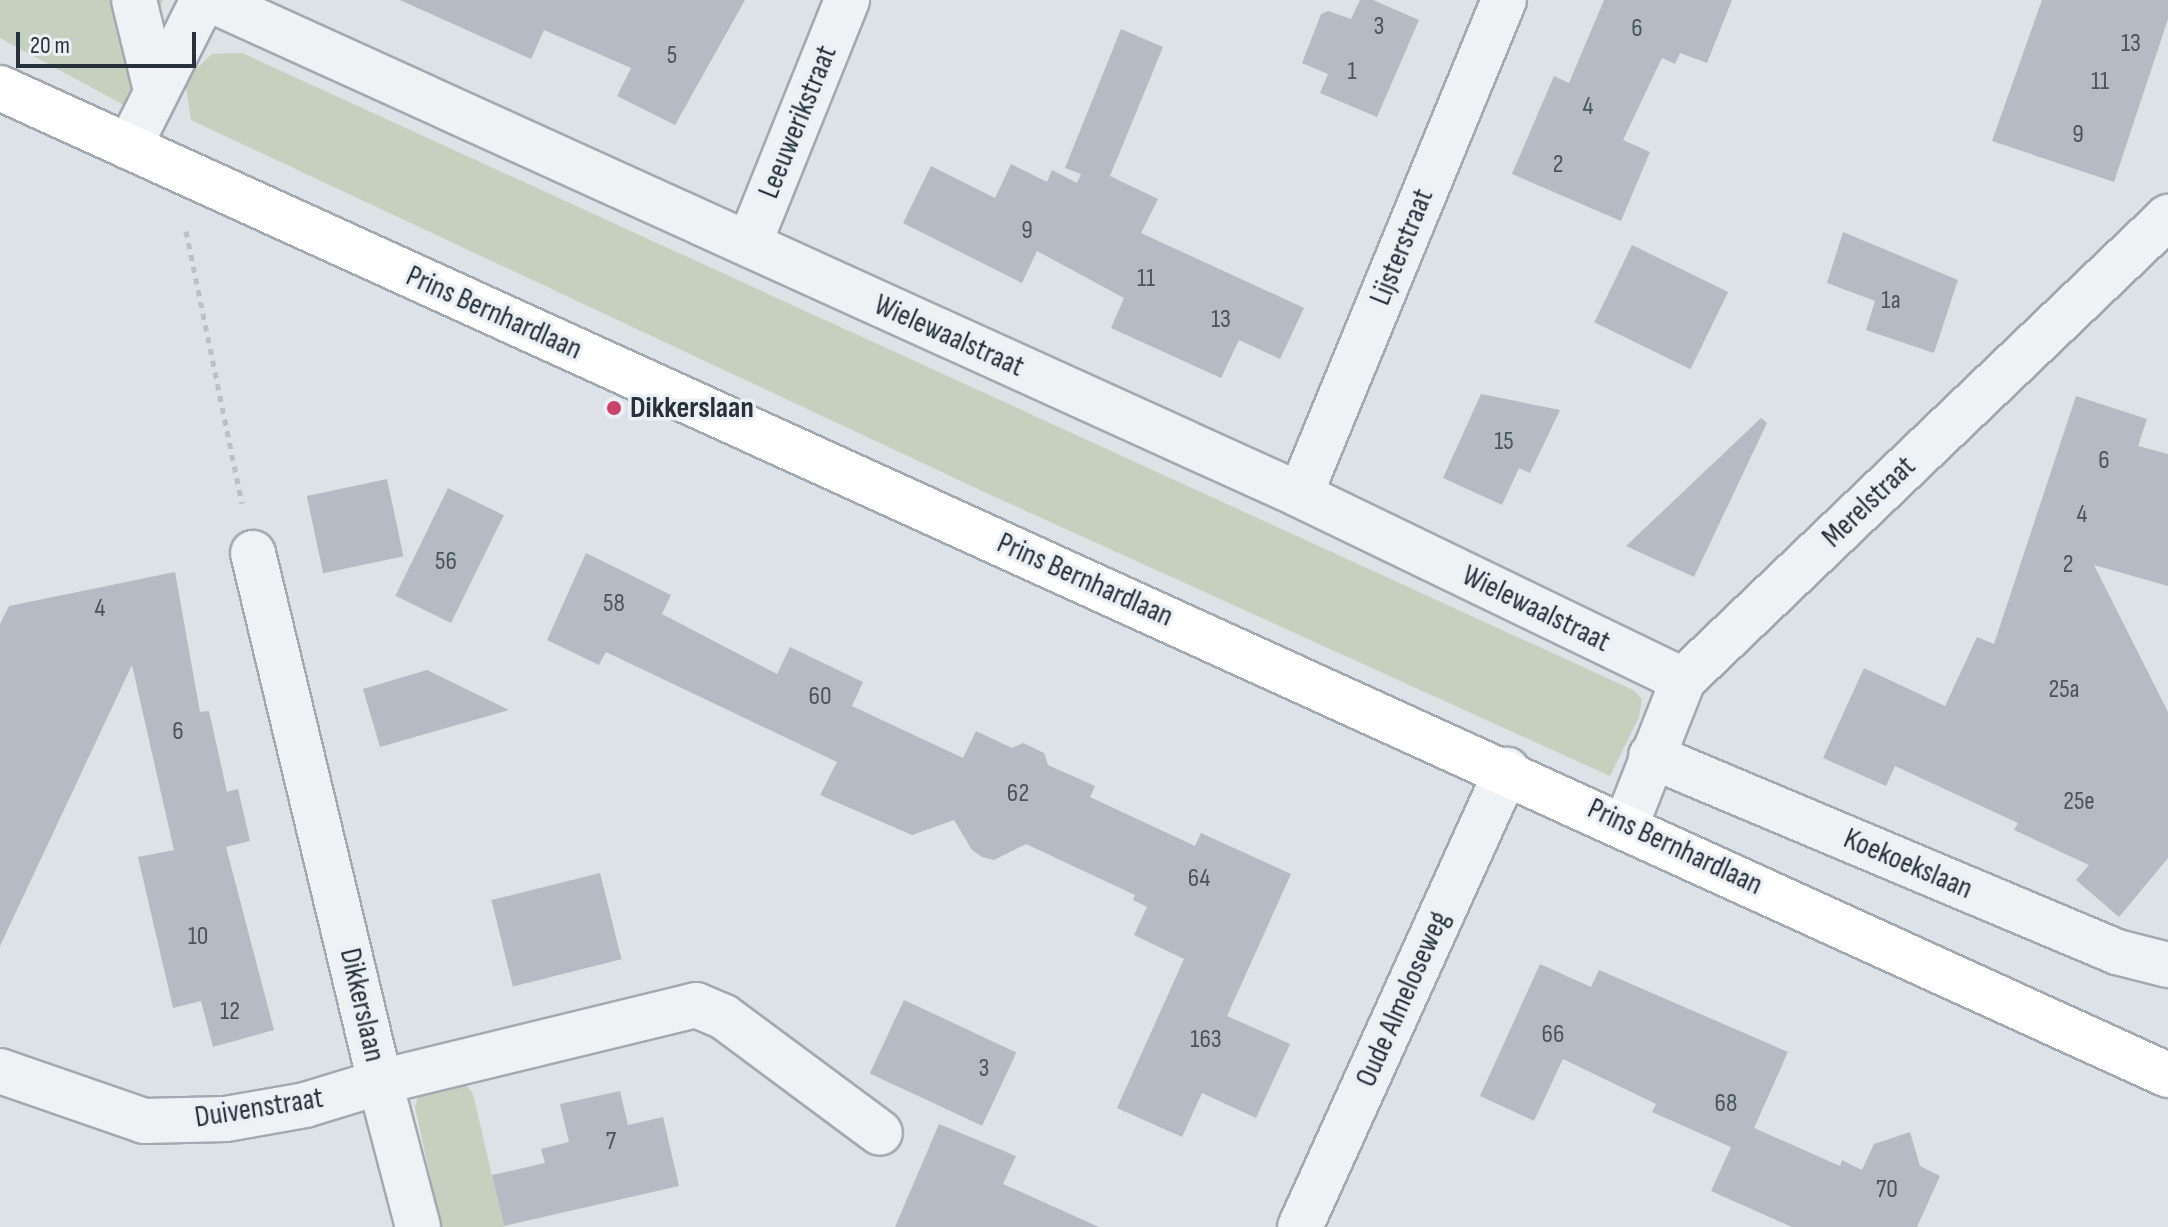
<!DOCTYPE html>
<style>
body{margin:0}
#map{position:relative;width:2168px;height:1227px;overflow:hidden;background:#dce2e6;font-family:"Sofia Sans Condensed",sans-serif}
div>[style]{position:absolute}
.green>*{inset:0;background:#c5d0be}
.building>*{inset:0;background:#b4bbc3;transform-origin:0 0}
.path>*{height:5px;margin-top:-2.5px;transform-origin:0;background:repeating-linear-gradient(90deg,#bbc0c5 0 6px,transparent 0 12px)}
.roads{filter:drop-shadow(2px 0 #a2a9b0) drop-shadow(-2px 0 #a2a9b0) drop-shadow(0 2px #a2a9b0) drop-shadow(0 -2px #a2a9b0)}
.street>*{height:44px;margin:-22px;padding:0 22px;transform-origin:22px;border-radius:22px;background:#eff2f5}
.secondary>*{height:44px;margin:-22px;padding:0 22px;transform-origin:22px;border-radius:22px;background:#fff}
.dots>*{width:22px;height:22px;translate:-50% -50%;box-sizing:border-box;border:4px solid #ebf0f4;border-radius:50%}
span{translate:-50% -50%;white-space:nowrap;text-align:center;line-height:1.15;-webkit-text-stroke:7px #ebf0f4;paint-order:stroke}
.number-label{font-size:26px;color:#4a545e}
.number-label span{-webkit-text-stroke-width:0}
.street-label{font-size:30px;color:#26313c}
.poi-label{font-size:30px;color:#26313c;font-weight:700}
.left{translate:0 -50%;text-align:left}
.scale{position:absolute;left:16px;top:32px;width:180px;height:36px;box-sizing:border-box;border:4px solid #26313c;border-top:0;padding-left:10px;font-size:24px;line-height:28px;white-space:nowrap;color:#26313c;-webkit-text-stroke:6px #ebf0f4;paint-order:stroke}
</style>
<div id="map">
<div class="green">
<div style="clip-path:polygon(0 0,163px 0,124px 105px,0 38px)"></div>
<div style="clip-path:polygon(242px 53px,1633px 690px,1642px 699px,1639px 717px,1610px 776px,993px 496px,191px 120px,186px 88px,195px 70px,212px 54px)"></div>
<div style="clip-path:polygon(461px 1079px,473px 1094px,504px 1227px,441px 1227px,415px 1107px,421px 1087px)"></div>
</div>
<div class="building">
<div style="clip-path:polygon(400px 0,745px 0,675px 125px,617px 96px,631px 68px,544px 30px,531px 59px)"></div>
<div style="clip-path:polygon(1360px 0,1373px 0,1419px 20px,1377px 117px,1320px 93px,1328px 74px,1302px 63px,1321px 14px,1328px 11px,1351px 19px)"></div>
<div style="clip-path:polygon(1604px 0,1732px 0,1707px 63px,1680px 53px,1675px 64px,1662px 58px,1623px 140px,1650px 152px,1621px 221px,1512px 174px,1554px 76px,1569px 83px)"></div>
<div style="clip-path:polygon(2042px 0,2168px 0,2168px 19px,2114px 182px,1992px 141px)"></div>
<div style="clip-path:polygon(1121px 29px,1163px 47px,1110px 176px,1158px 199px,1141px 233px,1304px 308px,1280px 359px,1239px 340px,1221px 378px,1111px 328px,1124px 298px,1037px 251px,1022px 283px,903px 223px,931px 166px,995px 198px,1011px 164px,1047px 182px,1052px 170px,1077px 183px,1081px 174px,1065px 168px)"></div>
<div style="clip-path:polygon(1843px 232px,1958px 280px,1934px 353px,1866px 330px,1875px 301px,1827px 283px)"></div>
<div style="left:1632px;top:245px;width:107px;height:86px;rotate:26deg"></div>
<div style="clip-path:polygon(1481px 394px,1560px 410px,1530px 473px,1519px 468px,1502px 505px,1443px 478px)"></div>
<div style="clip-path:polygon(2076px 396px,2147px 419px,2138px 446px,2168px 454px,2168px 586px,2094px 565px,2168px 712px,2168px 858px,2119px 917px,2076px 880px,2089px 865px,2014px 830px,2018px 823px,1895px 766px,1886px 786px,1823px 758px,1864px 668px,1945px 706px,1977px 637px,1994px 644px)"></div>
<div style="clip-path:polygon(1761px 418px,1767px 423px,1694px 577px,1626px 546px)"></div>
<div style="left:387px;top:479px;width:79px;height:82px;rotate:78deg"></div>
<div style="left:448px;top:488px;width:62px;height:120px;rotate:26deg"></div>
<div style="clip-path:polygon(586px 553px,671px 595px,662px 614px,777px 674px,790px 647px,863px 682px,852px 706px,963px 758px,976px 731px,1012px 748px,1023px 743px,1044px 753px,1048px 765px,1095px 786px,1090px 797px,1195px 846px,1201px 833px,1291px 874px,1227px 1016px,1290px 1044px,1256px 1118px,1202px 1093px,1182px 1137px,1117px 1108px,1184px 959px,1134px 935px,1147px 907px,1133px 900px,1135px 895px,1026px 844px,994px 860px,982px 857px,972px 850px,954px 820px,912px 835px,820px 795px,837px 762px,606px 652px,599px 665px,547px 640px)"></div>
<div style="clip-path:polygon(175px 572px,200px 712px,209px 711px,227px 792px,238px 789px,250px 841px,226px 847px,274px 1030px,213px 1047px,201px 1001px,173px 1008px,138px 857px,174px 850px,132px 665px,0 946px,0 624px,9px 606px)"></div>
<div style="clip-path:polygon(427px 670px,509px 710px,380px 747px,363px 689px)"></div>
<div style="left:600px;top:873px;width:89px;height:112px;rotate:76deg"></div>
<div style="clip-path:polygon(1540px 964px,1591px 987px,1599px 970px,1788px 1052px,1754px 1128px,1840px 1166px,1842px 1160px,1862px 1170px,1874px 1144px,1910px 1132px,1920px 1166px,1940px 1176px,1917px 1227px,1792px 1227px,1711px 1191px,1731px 1147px,1652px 1112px,1656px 1104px,1563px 1059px,1534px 1121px,1480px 1096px)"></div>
<div style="left:904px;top:1000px;width:124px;height:81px;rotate:25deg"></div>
<div style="clip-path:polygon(620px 1091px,628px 1125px,663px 1117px,679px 1186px,504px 1226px,492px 1175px,545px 1163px,541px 1149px,569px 1142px,560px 1104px)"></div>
<div style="clip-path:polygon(939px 1124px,1016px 1156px,1003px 1184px,1099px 1227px,895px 1227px)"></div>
</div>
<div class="path">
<div style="left:186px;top:231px;width:278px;rotate:78.4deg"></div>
</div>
<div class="roads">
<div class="street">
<div style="left:134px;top:0;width:93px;rotate:76.3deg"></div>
<div style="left:211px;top:0;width:1196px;rotate:24.44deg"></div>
<div style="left:1300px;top:495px;width:425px;rotate:25.8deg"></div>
<div style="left:129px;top:147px;width:165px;rotate:-63.3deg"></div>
<div style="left:749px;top:244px;width:263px;rotate:-68.1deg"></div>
<div style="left:1300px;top:495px;width:535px;rotate:-67.6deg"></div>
<div style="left:253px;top:553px;width:544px;rotate:76.5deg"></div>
<div style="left:380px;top:1082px;width:325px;rotate:-13.7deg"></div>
<div style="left:696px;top:1005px;width:30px;rotate:23deg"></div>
<div style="left:724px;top:1017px;width:194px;rotate:36.6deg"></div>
<div style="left:1651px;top:756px;width:506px;rotate:22.81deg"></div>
<div style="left:2117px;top:952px;width:53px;rotate:14.3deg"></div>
<div style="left:1626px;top:825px;width:156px;rotate:-68.5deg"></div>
<div style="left:1683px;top:680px;width:671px;rotate:-43.67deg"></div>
<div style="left:0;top:1071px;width:152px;rotate:19.1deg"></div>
<div style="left:144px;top:1121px;width:82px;rotate:-1.4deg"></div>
<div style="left:226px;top:1119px;width:80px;rotate:-10deg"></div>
<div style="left:305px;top:1105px;width:78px;rotate:-17deg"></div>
<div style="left:380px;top:1082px;width:150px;rotate:75.3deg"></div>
<div style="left:1300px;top:1227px;width:502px;rotate:-65.63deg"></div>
</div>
<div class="secondary">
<div style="left:0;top:88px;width:2382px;rotate:24.48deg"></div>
</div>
</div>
<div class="dots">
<div style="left:614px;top:408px;background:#cb4269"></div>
</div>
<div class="number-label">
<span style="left:1379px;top:27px">3</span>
<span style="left:1637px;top:29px">6</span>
<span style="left:2131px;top:44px">13</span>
<span style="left:672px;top:56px">5</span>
<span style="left:1352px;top:72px">1</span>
<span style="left:2100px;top:82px">11</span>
<span style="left:1588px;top:107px">4</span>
<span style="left:2078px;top:135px">9</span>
<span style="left:1558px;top:165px">2</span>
<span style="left:1027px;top:231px">9</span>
<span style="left:1146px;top:279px">11</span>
<span style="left:1891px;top:301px">1a</span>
<span style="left:1221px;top:320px">13</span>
<span style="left:1504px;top:442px">15</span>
<span style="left:2104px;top:461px">6</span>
<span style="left:2082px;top:515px">4</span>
<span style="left:446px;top:562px">56</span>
<span style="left:2068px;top:565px">2</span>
<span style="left:614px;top:604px">58</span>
<span style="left:100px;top:609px">4</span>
<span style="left:2064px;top:690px">25a</span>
<span style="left:820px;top:697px">60</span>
<span style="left:178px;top:732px">6</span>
<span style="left:1018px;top:794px">62</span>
<span style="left:2079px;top:802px">25e</span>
<span style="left:1199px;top:879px">64</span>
<span style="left:198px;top:937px">10</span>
<span style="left:230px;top:1012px">12</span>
<span style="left:1553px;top:1035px">66</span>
<span style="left:1206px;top:1040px">163</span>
<span style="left:984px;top:1069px">3</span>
<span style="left:1726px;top:1104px">68</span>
<span style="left:611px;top:1142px">7</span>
<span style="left:1887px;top:1190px">70</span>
</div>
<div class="street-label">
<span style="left:798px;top:122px;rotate:-68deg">Leeuwerikstraat</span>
<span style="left:1402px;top:247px;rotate:-68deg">Lijsterstraat</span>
<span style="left:494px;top:313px;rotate:24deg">Prins Bernhardlaan</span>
<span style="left:949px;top:336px;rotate:24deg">Wielewaalstraat</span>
<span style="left:1869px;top:502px;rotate:-44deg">Merelstraat</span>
<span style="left:1085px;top:580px;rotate:24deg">Prins Bernhardlaan</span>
<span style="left:1536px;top:609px;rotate:26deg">Wielewaalstraat</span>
<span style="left:1675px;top:847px;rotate:25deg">Prins Bernhardlaan</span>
<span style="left:1908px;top:864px;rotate:23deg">Koekoekslaan</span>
<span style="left:1403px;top:999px;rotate:-66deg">Oude Almeloseweg</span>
<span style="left:362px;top:1005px;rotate:77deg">Dikkerslaan</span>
<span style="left:259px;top:1108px;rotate:-9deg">Duivenstraat</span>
</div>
<div class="poi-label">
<span class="left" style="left:630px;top:408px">Dikkerslaan</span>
</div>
<div class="scale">20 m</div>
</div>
